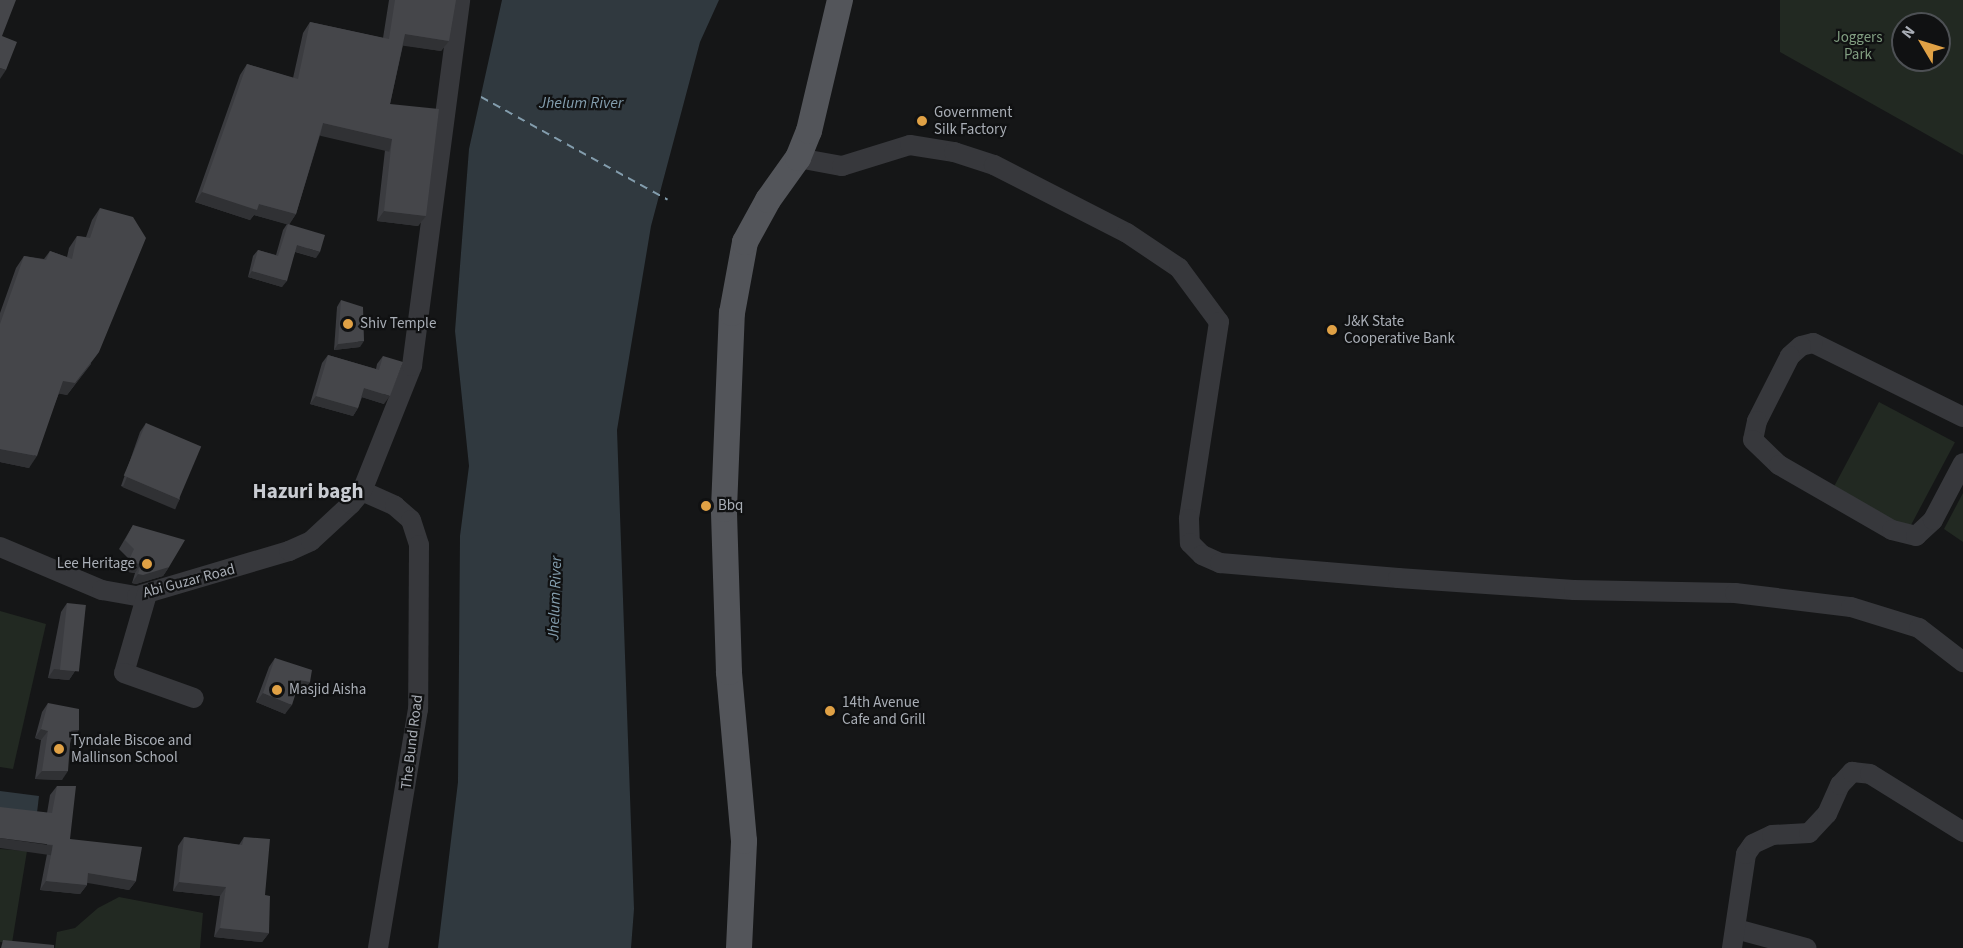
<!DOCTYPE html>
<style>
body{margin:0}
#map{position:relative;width:1963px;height:948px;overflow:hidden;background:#151617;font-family:"Source Sans 3",sans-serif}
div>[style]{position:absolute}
.green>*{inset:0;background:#222922;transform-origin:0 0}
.water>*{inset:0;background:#30393f}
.ferry>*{height:1.5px;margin-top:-0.75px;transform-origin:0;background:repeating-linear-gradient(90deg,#839dad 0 8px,transparent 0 14px)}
.minor>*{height:20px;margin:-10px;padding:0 10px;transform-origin:10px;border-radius:10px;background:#37383c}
.major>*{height:26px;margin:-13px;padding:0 13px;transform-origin:13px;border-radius:13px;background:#53555a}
.wall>*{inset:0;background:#3b3c40}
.shaded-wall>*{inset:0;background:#303134;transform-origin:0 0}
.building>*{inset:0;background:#45464a;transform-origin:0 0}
.dots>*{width:16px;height:16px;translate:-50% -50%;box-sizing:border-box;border:3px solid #101112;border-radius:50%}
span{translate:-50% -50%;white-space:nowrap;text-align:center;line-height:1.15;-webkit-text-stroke:4.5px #101112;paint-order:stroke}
.park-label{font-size:15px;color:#829f82}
.poi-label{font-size:15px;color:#a9aeb6}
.left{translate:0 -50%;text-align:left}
.right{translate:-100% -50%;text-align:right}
.street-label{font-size:15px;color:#a9aeb6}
.water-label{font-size:16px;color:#839dad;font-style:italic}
.district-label{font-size:21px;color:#c9ccd2;font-weight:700}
.north{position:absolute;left:1891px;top:12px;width:60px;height:60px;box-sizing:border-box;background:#101112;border:2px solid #4d5054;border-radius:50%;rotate:308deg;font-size:16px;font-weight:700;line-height:24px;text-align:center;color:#a9aeb6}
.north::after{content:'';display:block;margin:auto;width:21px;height:27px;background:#e0a145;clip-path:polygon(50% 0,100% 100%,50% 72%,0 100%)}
</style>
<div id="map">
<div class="green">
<div style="clip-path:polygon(evenodd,1780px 0,1963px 0,1963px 155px,1780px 52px,1780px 0,1903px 24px,1939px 24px,1939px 60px,1903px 60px,1903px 24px)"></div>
<div style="left:1879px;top:402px;width:86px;height:102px;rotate:28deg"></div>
<div style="clip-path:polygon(1963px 493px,1963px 542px,1944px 529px)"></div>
<div style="clip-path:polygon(0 611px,46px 624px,13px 769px,0 767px)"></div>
<div style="clip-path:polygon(0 849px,27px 851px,12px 943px,0 942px)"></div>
<div style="clip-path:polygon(119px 897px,203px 913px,200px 948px,55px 948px,57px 932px,75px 928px,98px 908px)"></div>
</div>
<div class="water">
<div style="clip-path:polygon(502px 0,719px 0,700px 42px,651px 226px,617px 430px,634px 909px,631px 948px,438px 948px,458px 782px,460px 536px,469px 466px,455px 331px,469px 149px)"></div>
<div style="clip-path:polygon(0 791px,39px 796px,36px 821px,0 814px)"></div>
</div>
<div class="ferry">
<div style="left:481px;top:97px;width:213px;rotate:28.8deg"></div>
</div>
<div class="minor">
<div style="left:798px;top:158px;width:45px;rotate:10.3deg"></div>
<div style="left:842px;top:166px;width:71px;rotate:-17.2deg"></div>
<div style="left:910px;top:145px;width:45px;rotate:9deg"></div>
<div style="left:954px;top:152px;width:42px;rotate:18deg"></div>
<div style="left:994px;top:165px;width:149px;rotate:27.1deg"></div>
<div style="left:1127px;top:233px;width:63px;rotate:33.9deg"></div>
<div style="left:1179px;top:268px;width:67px;rotate:53.5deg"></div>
<div style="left:1219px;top:322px;width:199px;rotate:98.7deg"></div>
<div style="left:1189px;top:519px;width:24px;rotate:88deg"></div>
<div style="left:1190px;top:543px;width:17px;rotate:45deg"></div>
<div style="left:1202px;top:555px;width:20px;rotate:24deg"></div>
<div style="left:1220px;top:563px;width:179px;rotate:4.8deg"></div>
<div style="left:1398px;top:578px;width:176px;rotate:3.9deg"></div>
<div style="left:1574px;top:590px;width:161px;rotate:1.1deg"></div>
<div style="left:1735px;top:593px;width:117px;rotate:6.9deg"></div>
<div style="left:1851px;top:607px;width:71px;rotate:17.2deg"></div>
<div style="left:1919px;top:628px;width:56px;rotate:37.7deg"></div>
<div style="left:1963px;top:417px;width:167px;rotate:-153.7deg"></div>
<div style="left:1813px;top:343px;width:12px;rotate:166deg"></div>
<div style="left:1801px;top:346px;width:15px;rotate:138deg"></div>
<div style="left:1790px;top:356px;width:73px;rotate:116.9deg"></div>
<div style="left:1757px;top:421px;width:19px;rotate:102deg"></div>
<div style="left:1753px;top:440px;width:36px;rotate:44deg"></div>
<div style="left:1779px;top:465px;width:130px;rotate:29.9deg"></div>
<div style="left:1892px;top:530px;width:25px;rotate:14deg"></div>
<div style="left:1916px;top:536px;width:23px;rotate:-43deg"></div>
<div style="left:1933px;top:520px;width:64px;rotate:-62.2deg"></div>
<div style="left:362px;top:491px;width:36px;rotate:24deg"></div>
<div style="left:395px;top:506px;width:21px;rotate:41deg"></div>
<div style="left:411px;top:520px;width:26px;rotate:72deg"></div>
<div style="left:419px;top:545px;width:164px;rotate:90.3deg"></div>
<div style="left:418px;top:709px;width:242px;rotate:99.5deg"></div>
<div style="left:0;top:547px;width:111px;rotate:22.9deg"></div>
<div style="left:102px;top:590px;width:36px;rotate:10deg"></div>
<div style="left:137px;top:596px;width:159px;rotate:-16.5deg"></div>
<div style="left:289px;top:551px;width:24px;rotate:-24deg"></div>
<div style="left:311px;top:541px;width:54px;rotate:-42.8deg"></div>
<div style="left:351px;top:504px;width:17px;rotate:-50deg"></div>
<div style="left:362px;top:491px;width:135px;rotate:-68.2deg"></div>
<div style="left:412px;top:366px;width:369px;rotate:-82.5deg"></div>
<div style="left:147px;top:594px;width:82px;rotate:106.2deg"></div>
<div style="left:124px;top:673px;width:74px;rotate:19.7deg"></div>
<div style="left:1736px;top:929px;width:73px;rotate:15.2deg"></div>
<div style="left:1732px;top:948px;width:95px;rotate:-81.5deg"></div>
<div style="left:1746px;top:854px;width:12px;rotate:-55deg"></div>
<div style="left:1753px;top:844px;width:21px;rotate:-25deg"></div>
<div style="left:1772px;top:835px;width:37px;rotate:-3deg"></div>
<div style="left:1809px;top:833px;width:26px;rotate:-47deg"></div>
<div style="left:1827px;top:814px;width:32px;rotate:-66deg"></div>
<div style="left:1840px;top:785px;width:18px;rotate:-47deg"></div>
<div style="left:1852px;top:772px;width:18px;rotate:6deg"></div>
<div style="left:1870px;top:774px;width:110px;rotate:31.9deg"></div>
</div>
<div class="major">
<div style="left:739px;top:948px;width:107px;rotate:-87.3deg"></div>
<div style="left:744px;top:841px;width:170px;rotate:-95.1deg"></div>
<div style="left:729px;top:672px;width:163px;rotate:-91.8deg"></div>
<div style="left:724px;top:509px;width:196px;rotate:-87.7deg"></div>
<div style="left:732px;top:313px;width:72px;rotate:-79.6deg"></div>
<div style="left:745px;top:242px;width:48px;rotate:-61.3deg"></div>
<div style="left:768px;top:200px;width:52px;rotate:-54.5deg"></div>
<div style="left:798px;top:158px;width:29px;rotate:-68deg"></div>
<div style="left:809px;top:131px;width:135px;rotate:-76.7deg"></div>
</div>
<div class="wall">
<div style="clip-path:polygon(389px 0,456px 0,449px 41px,441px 51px,403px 45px,390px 104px,426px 216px,418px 226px,377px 221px,385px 150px,320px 135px,296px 214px,289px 224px,316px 258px,295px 252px,282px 287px,248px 277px,253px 256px,258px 250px,276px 255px,283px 230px,287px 224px,254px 215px,250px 220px,195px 202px,240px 75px,247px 64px,293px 78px,303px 33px,310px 22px,383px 38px)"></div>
<div style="clip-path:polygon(100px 208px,91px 364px,67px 395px,59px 393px,29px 468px,0 462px,0 313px,16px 268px,24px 256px,44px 259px,50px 251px,67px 257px,69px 248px,77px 236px,86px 237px,92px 220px)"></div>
<div style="clip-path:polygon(341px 300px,360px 347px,334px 350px,337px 307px)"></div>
<div style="clip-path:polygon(328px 355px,376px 369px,377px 364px,383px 356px,384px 404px,362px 397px,358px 408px,353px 416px,310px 404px,322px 363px)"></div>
<div style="clip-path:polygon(146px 423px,180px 499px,174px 508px,121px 486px,140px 432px)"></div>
<div style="clip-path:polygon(133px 525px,169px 567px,163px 576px,136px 584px,132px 583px,135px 573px,122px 571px,128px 558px,119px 549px)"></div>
<div style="clip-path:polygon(67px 603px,75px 671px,69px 680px,48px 678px,61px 612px)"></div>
<div style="clip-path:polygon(275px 658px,310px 682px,304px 691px,297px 690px,285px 714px,256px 702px,269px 667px)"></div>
<div style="clip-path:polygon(48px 703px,72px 739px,71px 739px,62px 780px,35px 779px,41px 740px,35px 738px,42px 712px)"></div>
<div style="clip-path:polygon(57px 786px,70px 839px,136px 881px,129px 890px,87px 882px,87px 885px,80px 894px,40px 890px,47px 854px,47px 813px,50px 795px)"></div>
<div style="clip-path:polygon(184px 837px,239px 845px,244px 837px,265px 895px,269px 933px,262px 942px,214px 937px,220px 896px,173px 891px,178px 846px)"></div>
</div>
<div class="shaded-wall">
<div style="clip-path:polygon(405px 34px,449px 41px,441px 51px,398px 45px)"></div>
<div style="clip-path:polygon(0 68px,6px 70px,0 79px)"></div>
<div style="left:323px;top:123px;width:71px;height:13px;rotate:13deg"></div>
<div style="clip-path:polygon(202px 192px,259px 204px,296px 214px,289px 225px,254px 215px,250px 220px,195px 202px)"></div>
<div style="clip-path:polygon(384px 211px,426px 216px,418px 226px,377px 221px)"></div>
<div style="clip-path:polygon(297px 245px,320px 252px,316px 258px,293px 251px)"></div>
<div style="clip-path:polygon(252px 271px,287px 281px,282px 287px,248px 277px)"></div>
<div style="clip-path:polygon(364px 341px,360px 347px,334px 350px,338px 344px)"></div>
<div style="clip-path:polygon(99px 352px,67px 395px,55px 393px,63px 381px)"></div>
<div style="clip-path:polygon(364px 388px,390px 396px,384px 404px,358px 396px)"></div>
<div style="clip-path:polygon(316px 396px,358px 408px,353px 416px,310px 404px)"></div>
<div style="clip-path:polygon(0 449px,37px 456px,29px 468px,0 462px)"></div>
<div style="left:127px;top:477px;width:57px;height:11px;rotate:23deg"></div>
<div style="clip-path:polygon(128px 562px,141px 564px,135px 573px,122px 571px)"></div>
<div style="clip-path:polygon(169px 567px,163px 576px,136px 584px,132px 583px,138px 574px)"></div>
<div style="clip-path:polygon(54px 669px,75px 671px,69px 680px,48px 678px)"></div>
<div style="clip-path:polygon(300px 680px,310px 682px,304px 691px,294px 689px)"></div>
<div style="clip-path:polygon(263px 693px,292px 705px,285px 714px,256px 702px)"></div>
<div style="clip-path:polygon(41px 729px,48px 731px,41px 740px,35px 738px)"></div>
<div style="clip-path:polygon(79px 730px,72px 739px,65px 740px,71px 731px)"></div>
<div style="clip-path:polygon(42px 771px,68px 771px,62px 780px,35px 779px)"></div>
<div style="left:0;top:838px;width:53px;height:10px;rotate:8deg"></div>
<div style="clip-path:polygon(88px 873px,136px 881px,129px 890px,82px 882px)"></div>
<div style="clip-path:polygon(46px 881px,87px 885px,80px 894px,40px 890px)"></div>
<div style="clip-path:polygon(179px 882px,226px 887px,220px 896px,173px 891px)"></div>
<div style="clip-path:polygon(220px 928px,269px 933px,262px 942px,214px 937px)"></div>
</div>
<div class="building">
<div style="clip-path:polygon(0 0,16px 0,2px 36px,17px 42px,6px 70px,0 68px)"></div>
<div style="clip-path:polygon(395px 0,456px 0,449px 41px,405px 34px,390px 104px,439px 109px,426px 216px,384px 211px,392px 139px,323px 123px,296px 214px,259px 204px,257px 210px,202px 192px,247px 64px,298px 79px,310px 22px,389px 39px)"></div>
<div style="clip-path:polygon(100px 208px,133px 217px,146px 238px,99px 352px,75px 383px,63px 381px,37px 456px,0 449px,0 324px,24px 256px,46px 260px,50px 251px,72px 259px,77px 236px,90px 238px)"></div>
<div style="clip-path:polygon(288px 224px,325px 235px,320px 252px,297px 245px,287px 281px,252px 271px,258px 250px,278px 256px)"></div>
<div style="clip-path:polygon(341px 300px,363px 307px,364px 341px,338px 344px)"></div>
<div style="clip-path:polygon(328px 355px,379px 370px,383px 356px,403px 362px,390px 396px,364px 388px,358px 408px,316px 396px)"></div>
<div style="left:146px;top:423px;width:60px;height:57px;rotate:23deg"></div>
<div style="clip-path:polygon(133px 525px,185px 540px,169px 567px,143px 575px,138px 574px,141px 564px,128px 562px,134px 549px,125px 540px)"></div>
<div style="left:67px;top:603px;width:19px;height:67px;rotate:6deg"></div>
<div style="clip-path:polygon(275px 658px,312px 670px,310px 682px,300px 680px,292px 705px,263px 693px)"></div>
<div style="clip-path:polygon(48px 703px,79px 709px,79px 730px,71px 731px,68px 771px,42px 771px,48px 731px,41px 729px)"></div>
<div style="clip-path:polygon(57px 786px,76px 786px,70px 839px,142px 847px,136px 881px,88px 873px,87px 885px,46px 881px,53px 845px,0 838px,0 807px,52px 813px)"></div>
<div style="clip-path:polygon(184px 837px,242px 845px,244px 837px,270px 839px,265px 895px,270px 896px,269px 933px,220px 928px,226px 887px,179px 882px)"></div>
<div style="clip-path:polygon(3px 940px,54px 945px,54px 948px,1px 948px)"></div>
</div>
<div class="dots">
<div style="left:922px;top:121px;background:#e0a145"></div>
<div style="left:348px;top:324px;background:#e0a145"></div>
<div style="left:1332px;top:330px;background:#e0a145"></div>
<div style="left:706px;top:506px;background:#e0a145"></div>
<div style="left:147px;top:564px;background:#e0a145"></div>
<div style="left:277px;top:690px;background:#e0a145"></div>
<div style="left:830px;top:711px;background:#e0a145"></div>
<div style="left:59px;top:749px;background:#e0a145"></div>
</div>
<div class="park-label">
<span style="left:1858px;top:46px">Joggers<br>Park</span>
</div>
<div class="poi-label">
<span class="left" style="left:934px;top:121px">Government<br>Silk Factory</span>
<span class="left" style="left:1344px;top:330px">J&amp;K State<br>Cooperative Bank</span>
<span class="left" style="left:360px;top:324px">Shiv Temple</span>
<span class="left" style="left:718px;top:506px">Bbq</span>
<span class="right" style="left:135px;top:564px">Lee Heritage</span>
<span class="left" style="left:289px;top:690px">Masjid Aisha</span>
<span class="left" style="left:842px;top:711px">14th Avenue<br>Cafe and Grill</span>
<span class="left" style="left:71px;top:749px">Tyndale Biscoe and<br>Mallinson School</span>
</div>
<div class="street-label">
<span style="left:189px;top:581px;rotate:-15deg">Abi Guzar Road</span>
<span style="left:412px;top:742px;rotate:-83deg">The Bund Road</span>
</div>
<div class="water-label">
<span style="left:581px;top:103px">Jhelum River</span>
<span style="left:555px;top:598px;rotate:-88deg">Jhelum River</span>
</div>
<div class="district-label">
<span style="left:308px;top:491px">Hazuri bagh</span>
</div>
<div class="north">N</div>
</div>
